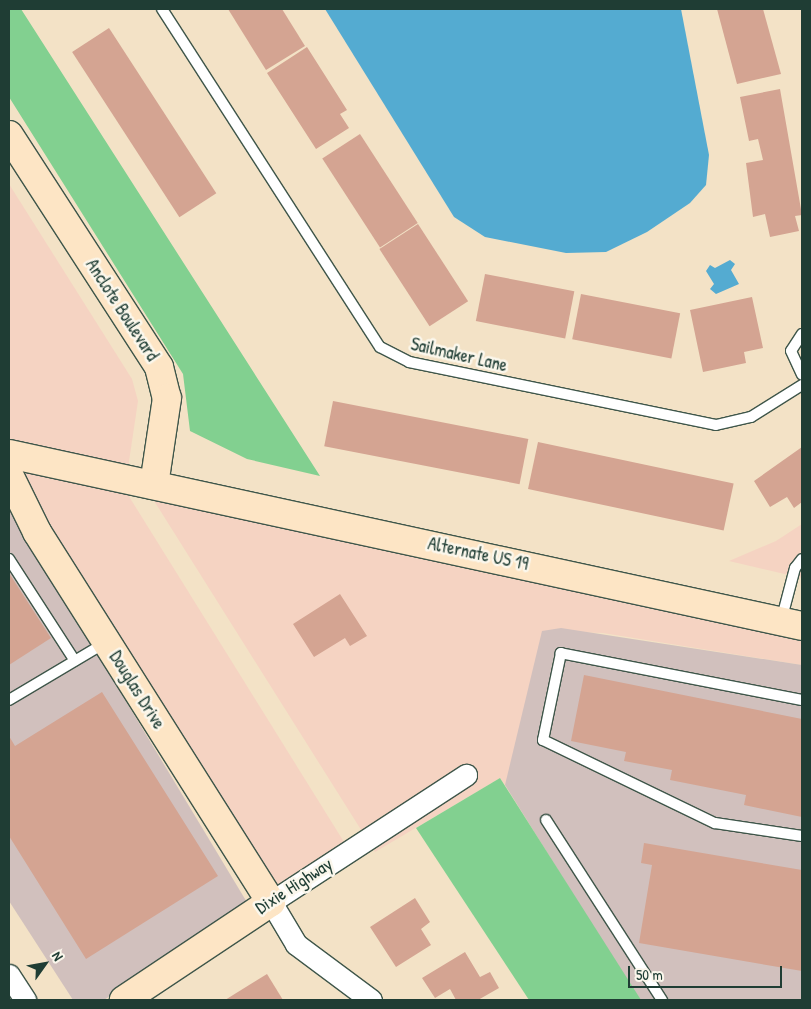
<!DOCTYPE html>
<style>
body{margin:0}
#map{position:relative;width:811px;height:1009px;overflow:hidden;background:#f3e2c6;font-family:"Patrick Hand",sans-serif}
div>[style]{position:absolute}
.built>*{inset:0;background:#f5d3c2}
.industrial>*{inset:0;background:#d1c0bd}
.green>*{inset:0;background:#82d090}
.water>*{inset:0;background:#54abd1}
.building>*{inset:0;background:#d4a492;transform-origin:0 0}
.roads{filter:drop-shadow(1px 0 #3f564a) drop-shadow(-1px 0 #3f564a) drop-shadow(0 1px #3f564a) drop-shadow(0 -1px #3f564a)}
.lane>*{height:10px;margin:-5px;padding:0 5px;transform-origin:5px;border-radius:5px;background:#fff}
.street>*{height:21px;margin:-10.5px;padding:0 10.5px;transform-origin:10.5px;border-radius:10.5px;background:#fff}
.secondary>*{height:28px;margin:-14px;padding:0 14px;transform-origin:14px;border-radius:14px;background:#fde5c5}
span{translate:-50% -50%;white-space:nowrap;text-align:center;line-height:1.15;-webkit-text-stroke:5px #fbf7ec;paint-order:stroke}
.street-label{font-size:18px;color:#1f3d34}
.frame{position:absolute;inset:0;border:10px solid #1f3d34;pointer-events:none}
.north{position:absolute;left:20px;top:939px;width:50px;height:50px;-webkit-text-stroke:4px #fbf7ec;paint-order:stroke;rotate:58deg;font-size:14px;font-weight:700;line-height:20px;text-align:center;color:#1f3d34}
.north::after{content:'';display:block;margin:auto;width:18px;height:22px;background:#1f3d34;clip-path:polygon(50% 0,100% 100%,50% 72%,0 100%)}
.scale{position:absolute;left:628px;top:966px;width:154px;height:22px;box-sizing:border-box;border:2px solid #1f3d34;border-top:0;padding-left:6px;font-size:15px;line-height:18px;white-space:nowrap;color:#1f3d34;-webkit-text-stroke:4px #fbf7ec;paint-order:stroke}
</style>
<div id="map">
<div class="built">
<div style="clip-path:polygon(9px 184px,132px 379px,138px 401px,128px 468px,9px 443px)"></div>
<div style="clip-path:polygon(18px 468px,125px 490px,344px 842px,275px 886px,47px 526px)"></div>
<div style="clip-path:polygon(151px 496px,802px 637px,802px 665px,603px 633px,543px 631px,509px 783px,505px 785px,500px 778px,375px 852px)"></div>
<div style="clip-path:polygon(802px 524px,802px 578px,729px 561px,776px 541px)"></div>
</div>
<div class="industrial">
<div style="clip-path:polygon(9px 507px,248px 904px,104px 1000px,73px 1000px,9px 901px)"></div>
<div style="clip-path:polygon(561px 628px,802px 665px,802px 1000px,639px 1000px,505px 785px,542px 631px)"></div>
</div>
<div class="green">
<div style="clip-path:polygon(9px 9px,21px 9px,320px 476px,247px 459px,190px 431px,183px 374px,9px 97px)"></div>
<div style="clip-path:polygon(500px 778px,641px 1000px,529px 1000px,416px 828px)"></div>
</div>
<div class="water">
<div style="clip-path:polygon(325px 9px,681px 9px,709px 155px,706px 185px,690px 203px,647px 232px,606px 252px,566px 253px,485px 237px,454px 217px)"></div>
<div style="clip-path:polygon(730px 260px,735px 264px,731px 270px,739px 284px,716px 294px,710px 289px,714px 284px,706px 271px,710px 265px,715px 268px)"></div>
</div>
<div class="building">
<div style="clip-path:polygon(228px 9px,282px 9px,305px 46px,266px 70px)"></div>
<div style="clip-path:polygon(717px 9px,763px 9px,781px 74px,737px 84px)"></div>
<div style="left:109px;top:28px;width:197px;height:44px;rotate:57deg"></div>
<div style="clip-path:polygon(307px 47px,347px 110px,340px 114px,349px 128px,316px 149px,267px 73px)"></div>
<div style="clip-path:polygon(780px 89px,802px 215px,795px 216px,799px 231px,770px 237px,765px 214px,753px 217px,746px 163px,763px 160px,758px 139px,749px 141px,740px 97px)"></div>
<div style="left:360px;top:134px;width:106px;height:45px;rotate:57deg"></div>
<div style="left:418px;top:224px;width:92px;height:46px;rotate:57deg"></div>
<div style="left:485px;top:274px;width:91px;height:48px;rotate:11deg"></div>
<div style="left:581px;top:294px;width:101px;height:46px;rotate:11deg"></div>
<div style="clip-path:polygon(752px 297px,763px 348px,744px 352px,746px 363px,703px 372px,690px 310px)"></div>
<div style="left:333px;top:401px;width:199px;height:46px;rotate:11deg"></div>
<div style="left:538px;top:442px;width:200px;height:48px;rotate:12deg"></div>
<div style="clip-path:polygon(802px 447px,802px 502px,794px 508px,787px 497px,770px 507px,754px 481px)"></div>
<div style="clip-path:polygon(9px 573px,51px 638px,9px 665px)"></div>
<div style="clip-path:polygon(340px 594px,367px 636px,350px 646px,345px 638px,314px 657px,293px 624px)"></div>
<div style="clip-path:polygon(584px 675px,802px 719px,802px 817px,744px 805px,746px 795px,670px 780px,672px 770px,624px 761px,626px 752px,571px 741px)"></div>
<div style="clip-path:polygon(102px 692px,218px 876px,86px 959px,9px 836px,9px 736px,15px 746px)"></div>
<div style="clip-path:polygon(644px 843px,802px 870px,802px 971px,639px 943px,652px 865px,641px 863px)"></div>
<div style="clip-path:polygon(415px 898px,430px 922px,421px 929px,431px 945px,396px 967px,370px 927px)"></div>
<div style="clip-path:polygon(465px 952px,480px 977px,490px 972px,499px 988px,478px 1000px,456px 1000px,450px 989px,435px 998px,422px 978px)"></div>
<div style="clip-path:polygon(267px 974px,283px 1000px,225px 1000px)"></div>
</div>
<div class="roads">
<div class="lane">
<div style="left:162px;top:9px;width:402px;rotate:57.2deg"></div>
<div style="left:380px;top:347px;width:33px;rotate:27deg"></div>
<div style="left:409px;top:362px;width:313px;rotate:11.6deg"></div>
<div style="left:716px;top:425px;width:36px;rotate:-13deg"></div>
<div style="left:751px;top:417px;width:60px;rotate:-32.1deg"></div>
<div style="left:802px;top:334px;width:20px;rotate:123deg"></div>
<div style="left:791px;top:351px;width:26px;rotate:65deg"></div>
<div style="left:9px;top:559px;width:121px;rotate:57.1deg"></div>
<div style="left:781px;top:621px;width:55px;rotate:-75.2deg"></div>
<div style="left:795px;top:568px;width:11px;rotate:-52deg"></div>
<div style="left:9px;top:700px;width:112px;rotate:-30.7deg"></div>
<div style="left:802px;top:700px;width:246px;rotate:-169deg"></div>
<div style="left:561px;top:653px;width:89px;rotate:101.7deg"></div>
<div style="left:543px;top:740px;width:191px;rotate:25.8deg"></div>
<div style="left:715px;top:823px;width:88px;rotate:8.5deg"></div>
<div style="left:546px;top:820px;width:214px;rotate:57.2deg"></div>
</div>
<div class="street">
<div style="left:9px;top:975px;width:30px;rotate:57deg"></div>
<div style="left:371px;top:1000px;width:94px;rotate:-143.3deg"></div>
<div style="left:296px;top:944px;width:49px;rotate:-120.8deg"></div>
<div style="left:271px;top:902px;width:233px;rotate:-33.1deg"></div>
</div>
<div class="secondary">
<div style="left:9px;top:135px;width:276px;rotate:57.1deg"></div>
<div style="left:159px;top:367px;width:32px;rotate:76deg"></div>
<div style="left:167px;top:398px;width:88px;rotate:98.5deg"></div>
<div style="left:9px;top:454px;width:811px;rotate:12.24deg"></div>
<div style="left:9px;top:475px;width:64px;rotate:63.8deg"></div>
<div style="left:37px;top:532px;width:438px;rotate:57.7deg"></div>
<div style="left:271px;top:902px;width:177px;rotate:146.3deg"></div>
</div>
</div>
<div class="street-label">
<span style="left:122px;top:310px;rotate:57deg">Anclote Boulevard</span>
<span style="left:459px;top:355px;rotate:13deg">Sailmaker Lane</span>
<span style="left:478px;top:554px;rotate:12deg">Alternate US 19</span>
<span style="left:137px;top:690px;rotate:58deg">Douglas Drive</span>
<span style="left:294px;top:886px;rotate:-33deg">Dixie Highway</span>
</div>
<div class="frame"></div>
<div class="north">N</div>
<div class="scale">50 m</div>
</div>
